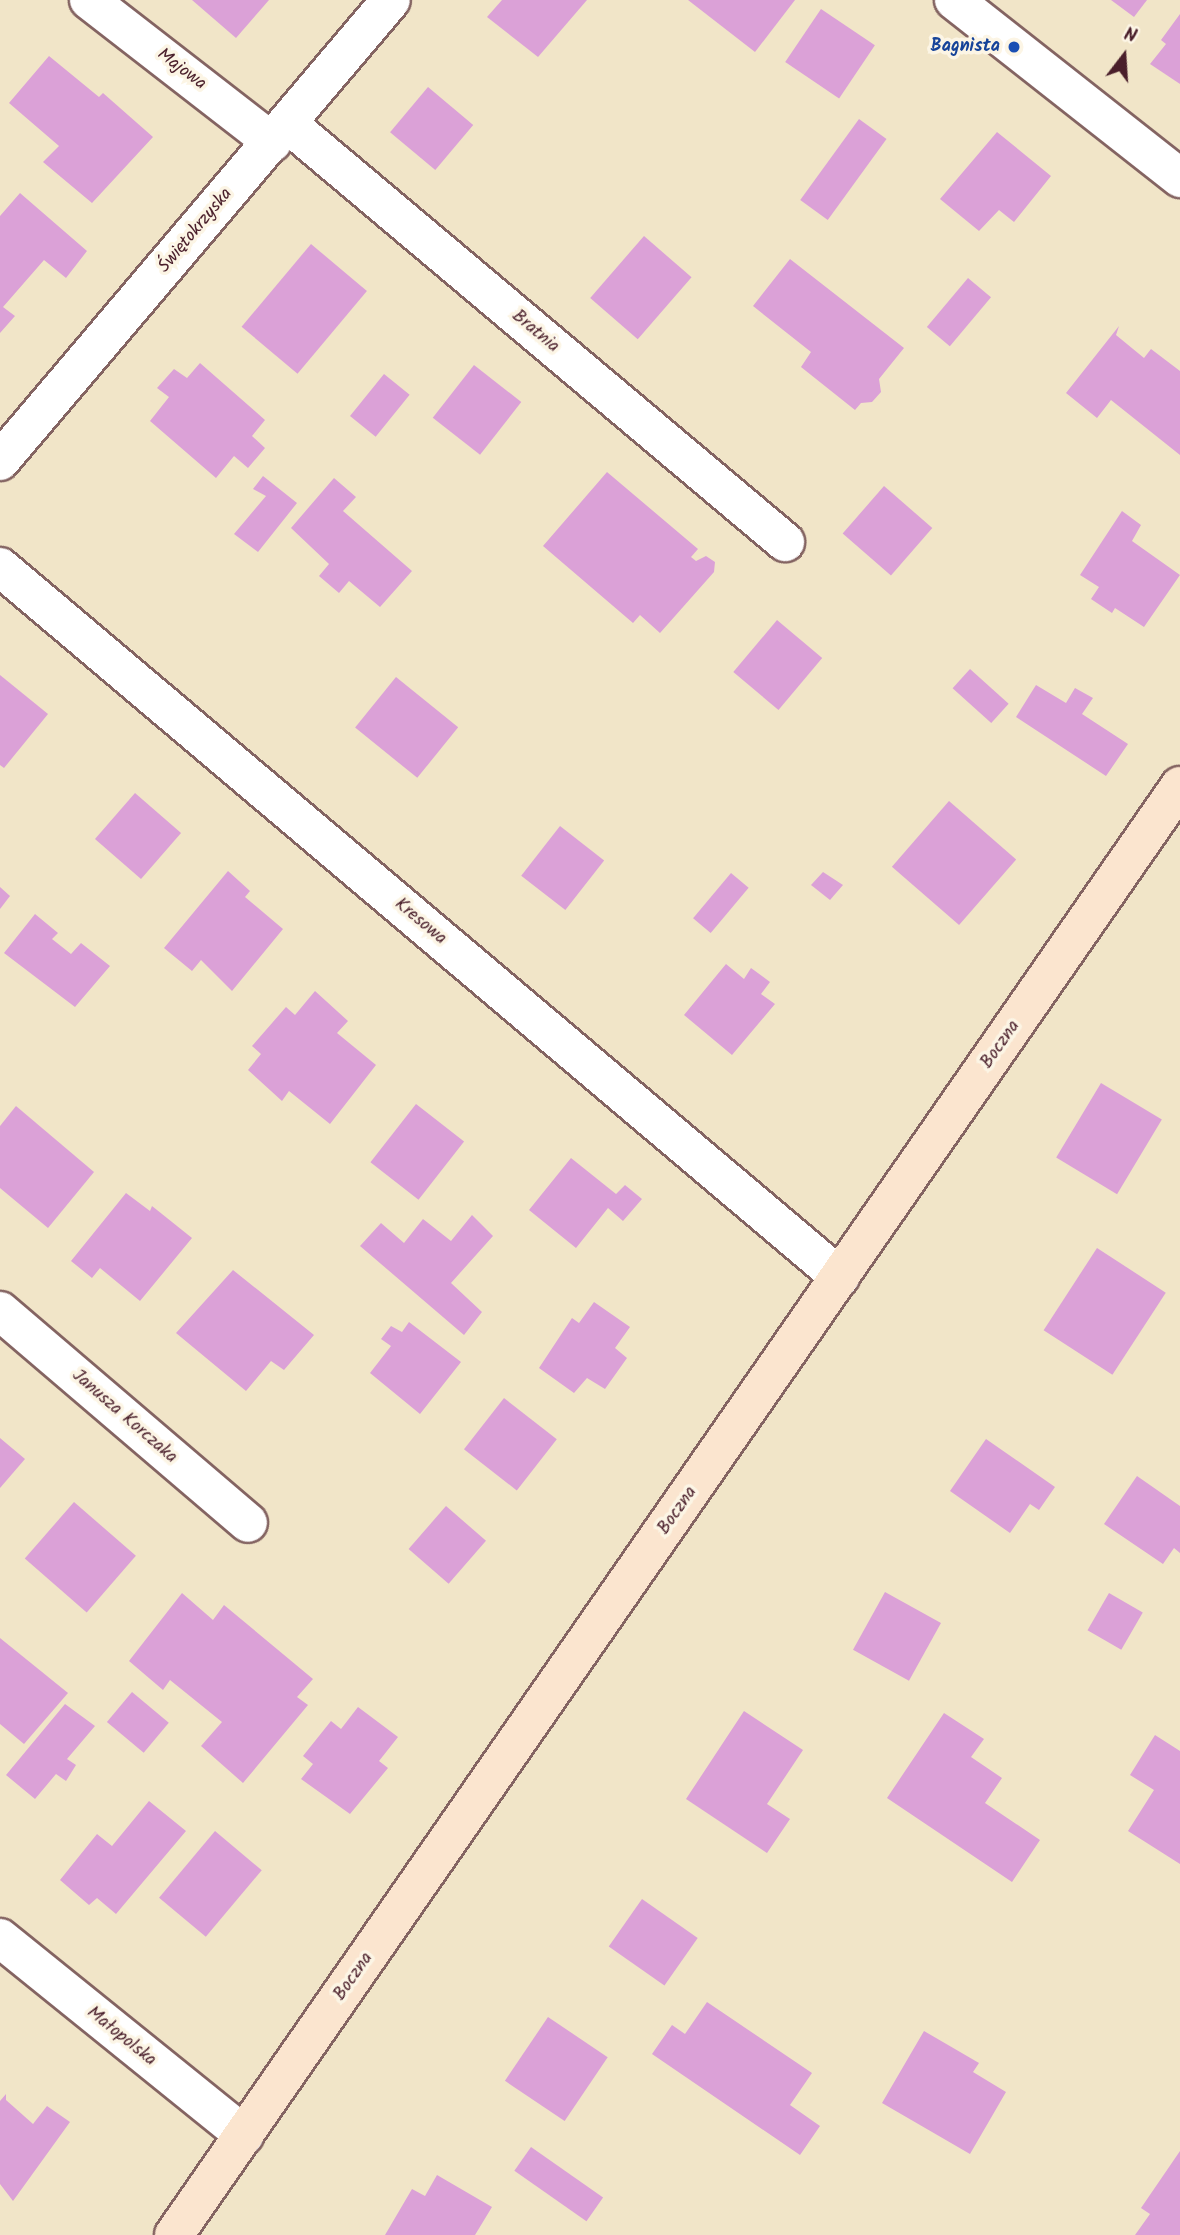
<!DOCTYPE html>
<meta charset="utf-8">
<style>
body{margin:0}
#map{position:relative;width:1180px;height:2235px;overflow:hidden;background:#f1e5c8;font-family:Kalam,sans-serif}
div>[style]{position:absolute}
.building>*{inset:0;background:#dba1d7;transform-origin:0 0}
.roads{filter:drop-shadow(2px 0 #846462) drop-shadow(-2px 0 #846462) drop-shadow(0 2px #846462) drop-shadow(0 -2px #846462)}
.street>*{height:38px;margin:-19px;padding:0 19px;transform-origin:19px;border-radius:19px;background:#fff}
.secondary>*{height:38px;margin:-19px;padding:0 19px;transform-origin:19px;border-radius:19px;background:#fbe5cf}
.dots>*{width:19px;height:19px;translate:-50% -50%;box-sizing:border-box;border:4px solid #fcf5e5;border-radius:50%}
span{translate:-50% -50%;white-space:nowrap;text-align:center;line-height:1.15;-webkit-text-stroke:7px #fcf5e5;paint-order:stroke}
.transit-label{font-size:18px;color:#164399;font-weight:700}
.right{translate:-100% -50%;text-align:right}
.street-label{font-size:18px;color:#4a1f2b}
.north{position:absolute;left:1089px;top:21px;width:70px;height:70px;-webkit-text-stroke:5px #fcf5e5;paint-order:stroke;rotate:17deg;font-size:19px;font-weight:700;line-height:28px;text-align:center;color:#4a1f2b}
.north::after{content:'';display:block;margin:auto;width:24px;height:32px;background:#4a1f2b;clip-path:polygon(50% 0,100% 100%,50% 72%,0 100%)}
</style>
<div id="map">
<div class="building">
<div style="clip-path:polygon(192px 0,269px 0,236px 38px)"></div>
<div style="clip-path:polygon(502px 0,587px 0,538px 57px,487px 17px)"></div>
<div style="clip-path:polygon(688px 0,795px 0,755px 52px)"></div>
<div style="clip-path:polygon(1111px 0,1147px 0,1134px 17px)"></div>
<div style="left:821px;top:9px;width:65px;height:64px;rotate:34deg"></div>
<div style="clip-path:polygon(1180px 14px,1180px 84px,1150px 64px,1166px 44px,1161px 40px)"></div>
<div style="clip-path:polygon(49px 56px,99px 97px,103px 93px,153px 137px,92px 203px,43px 162px,59px 146px,9px 103px)"></div>
<div style="left:428px;top:87px;width:59px;height:59px;rotate:40deg"></div>
<div style="left:859px;top:119px;width:34px;height:100px;rotate:36deg"></div>
<div style="clip-path:polygon(997px 132px,1051px 176px,1014px 222px,999px 210px,979px 231px,940px 199px)"></div>
<div style="clip-path:polygon(20px 193px,87px 251px,66px 278px,44px 260px,3px 307px,15px 316px,0 333px,0 216px)"></div>
<div style="left:644px;top:236px;width:63px;height:82px;rotate:41deg"></div>
<div style="left:311px;top:244px;width:73px;height:108px;rotate:40deg"></div>
<div style="clip-path:polygon(790px 259px,904px 348px,879px 379px,881px 392px,872px 402px,861px 403px,855px 410px,801px 367px,811px 352px,753px 306px)"></div>
<div style="left:968px;top:278px;width:30px;height:64px;rotate:40deg"></div>
<div style="clip-path:polygon(1119px 326px,1116px 335px,1144px 358px,1151px 349px,1180px 371px,1180px 455px,1111px 400px,1097px 418px,1066px 393px)"></div>
<div style="clip-path:polygon(200px 363px,265px 420px,252px 436px,265px 448px,248px 468px,234px 456px,216px 478px,150px 421px,169px 397px,157px 388px,174px 369px,187px 378px)"></div>
<div style="left:474px;top:365px;width:60px;height:67px;rotate:38deg"></div>
<div style="left:384px;top:374px;width:33px;height:54px;rotate:39deg"></div>
<div style="clip-path:polygon(607px 472px,698px 549px,691px 557px,696px 561px,706px 556px,715px 562px,714px 572px,660px 633px,640px 615px,633px 623px,543px 546px)"></div>
<div style="clip-path:polygon(263px 476px,297px 503px,258px 552px,234px 534px,266px 496px,253px 489px)"></div>
<div style="clip-path:polygon(334px 478px,356px 497px,343px 511px,412px 571px,380px 607px,349px 581px,339px 593px,319px 576px,329px 564px,291px 528px)"></div>
<div style="left:884px;top:486px;width:64px;height:63px;rotate:41deg"></div>
<div style="clip-path:polygon(1122px 511px,1141px 525px,1132px 541px,1180px 575px,1144px 627px,1115px 608px,1112px 613px,1091px 599px,1099px 587px,1080px 575px)"></div>
<div style="left:777px;top:620px;width:59px;height:68px;rotate:40deg"></div>
<div style="left:970px;top:669px;width:52px;height:26px;rotate:42deg"></div>
<div style="clip-path:polygon(0 675px,48px 714px,4px 768px,0 765px)"></div>
<div style="left:396px;top:677px;width:80px;height:65px;rotate:39deg"></div>
<div style="clip-path:polygon(1036px 685px,1066px 703px,1075px 688px,1093px 698px,1082px 714px,1128px 744px,1106px 776px,1016px 717px)"></div>
<div style="left:135px;top:793px;width:61px;height:61px;rotate:41deg"></div>
<div style="left:949px;top:801px;width:89px;height:87px;rotate:41deg"></div>
<div style="left:560px;top:826px;width:56px;height:63px;rotate:38deg"></div>
<div style="clip-path:polygon(228px 871px,250px 891px,245px 897px,283px 929px,232px 991px,201px 960px,192px 971px,164px 948px)"></div>
<div style="clip-path:polygon(823px 872px,843px 885px,830px 900px,811px 885px)"></div>
<div style="left:731px;top:873px;width:23px;height:59px;rotate:40deg"></div>
<div style="clip-path:polygon(0 887px,10px 896px,0 909px)"></div>
<div style="clip-path:polygon(35px 914px,58px 933px,52px 939px,71px 954px,81px 943px,110px 966px,75px 1007px,4px 953px)"></div>
<div style="clip-path:polygon(726px 964px,744px 979px,751px 968px,770px 982px,761px 994px,775px 1004px,732px 1055px,684px 1015px)"></div>
<div style="clip-path:polygon(315px 991px,348px 1021px,337px 1033px,376px 1065px,330px 1124px,289px 1091px,282px 1101px,248px 1070px,261px 1054px,252px 1046px,286px 1007px,295px 1015px)"></div>
<div style="left:1101px;top:1083px;width:71px;height:87px;rotate:31deg"></div>
<div style="left:416px;top:1104px;width:61px;height:74px;rotate:38deg"></div>
<div style="clip-path:polygon(16px 1106px,94px 1172px,48px 1228px,0 1188px,0 1126px)"></div>
<div style="clip-path:polygon(571px 1158px,616px 1194px,625px 1185px,642px 1199px,623px 1221px,608px 1208px,576px 1248px,529px 1210px)"></div>
<div style="clip-path:polygon(126px 1193px,150px 1211px,152px 1206px,192px 1238px,140px 1301px,100px 1268px,92px 1278px,71px 1261px)"></div>
<div style="clip-path:polygon(472px 1215px,493px 1236px,451px 1283px,482px 1312px,464px 1335px,360px 1246px,381px 1223px,404px 1243px,423px 1219px,451px 1241px)"></div>
<div style="left:1097px;top:1248px;width:82px;height:98px;rotate:33deg"></div>
<div style="clip-path:polygon(233px 1270px,314px 1335px,284px 1370px,271px 1361px,246px 1391px,176px 1333px)"></div>
<div style="clip-path:polygon(594px 1302px,630px 1327px,615px 1348px,627px 1358px,605px 1389px,587px 1378px,574px 1393px,539px 1368px,572px 1318px,579px 1323px)"></div>
<div style="clip-path:polygon(409px 1322px,461px 1362px,420px 1414px,370px 1373px,391px 1346px,381px 1339px,391px 1326px,402px 1332px)"></div>
<div style="left:504px;top:1398px;width:67px;height:65px;rotate:38deg"></div>
<div style="clip-path:polygon(0 1438px,25px 1459px,0 1488px)"></div>
<div style="clip-path:polygon(986px 1439px,1055px 1487px,1039px 1510px,1030px 1504px,1010px 1533px,950px 1491px)"></div>
<div style="clip-path:polygon(1137px 1476px,1180px 1506px,1180px 1553px,1174px 1548px,1163px 1564px,1104px 1524px)"></div>
<div style="left:74px;top:1502px;width:82px;height:75px;rotate:41deg"></div>
<div style="left:446px;top:1506px;width:53px;height:57px;rotate:41deg"></div>
<div style="left:885px;top:1592px;width:64px;height:66px;rotate:29deg"></div>
<div style="clip-path:polygon(182px 1593px,213px 1620px,224px 1605px,313px 1679px,297px 1697px,308px 1705px,243px 1783px,201px 1746px,222px 1722px,170px 1680px,163px 1690px,129px 1661px)"></div>
<div style="left:1109px;top:1593px;width:39px;height:43px;rotate:30deg"></div>
<div style="clip-path:polygon(0 1638px,68px 1693px,24px 1744px,0 1724px)"></div>
<div style="left:132px;top:1692px;width:48px;height:39px;rotate:40deg"></div>
<div style="clip-path:polygon(65px 1704px,95px 1726px,67px 1759px,76px 1765px,66px 1781px,56px 1774px,35px 1799px,6px 1775px)"></div>
<div style="clip-path:polygon(358px 1707px,398px 1737px,379px 1761px,388px 1768px,350px 1814px,301px 1779px,313px 1764px,303px 1756px,331px 1721px,341px 1729px)"></div>
<div style="clip-path:polygon(744px 1711px,803px 1750px,767px 1804px,790px 1819px,767px 1853px,686px 1799px)"></div>
<div style="clip-path:polygon(944px 1713px,984px 1739px,971px 1757px,1002px 1778px,985px 1803px,1040px 1840px,1012px 1882px,887px 1798px)"></div>
<div style="clip-path:polygon(1155px 1735px,1180px 1751px,1180px 1864px,1128px 1831px,1154px 1790px,1130px 1775px)"></div>
<div style="clip-path:polygon(149px 1801px,186px 1831px,116px 1914px,97px 1898px,89px 1905px,60px 1880px,97px 1834px,112px 1846px)"></div>
<div style="left:215px;top:1831px;width:61px;height:87px;rotate:40deg"></div>
<div style="left:642px;top:1899px;width:68px;height:58px;rotate:35deg"></div>
<div style="clip-path:polygon(707px 2002px,812px 2073px,790px 2105px,820px 2126px,800px 2155px,652px 2054px,672px 2025px,685px 2034px)"></div>
<div style="left:548px;top:2017px;width:72px;height:77px;rotate:34deg"></div>
<div style="clip-path:polygon(924px 2031px,979px 2063px,973px 2072px,1006px 2092px,970px 2154px,882px 2103px)"></div>
<div style="clip-path:polygon(6px 2094px,6px 2100px,33px 2124px,47px 2106px,70px 2122px,13px 2201px,0 2184px,0 2101px)"></div>
<div style="left:531px;top:2147px;width:88px;height:29px;rotate:35deg"></div>
<div style="clip-path:polygon(1180px 2151px,1180px 2235px,1135px 2235px,1150px 2214px,1141px 2208px)"></div>
<div style="clip-path:polygon(437px 2175px,492px 2207px,475px 2235px,385px 2235px,412px 2189px,425px 2196px)"></div>
</div>
<div class="roads">
<div class="street">
<div style="left:89px;top:0;width:232px;rotate:37.8deg"></div>
<div style="left:954px;top:0;width:288px;rotate:38.2deg"></div>
<div style="left:287px;top:123px;width:651px;rotate:40.08deg"></div>
<div style="left:0;top:461px;width:604px;rotate:-49.7deg"></div>
<div style="left:0;top:567px;width:1100px;rotate:40.21deg"></div>
<div style="left:0;top:1311px;width:326px;rotate:40.5deg"></div>
<div style="left:0;top:1938px;width:314px;rotate:38.9deg"></div>
</div>
<div class="secondary">
<div style="left:174px;top:2235px;width:1764px;rotate:-55.23deg"></div>
</div>
</div>
<div class="dots">
<div style="left:1014px;top:47px;background:#1a4fb4"></div>
</div>
<div class="transit-label">
<span class="right" style="left:1000px;top:47px">Bagnista</span>
</div>
<div class="street-label">
<span style="left:181px;top:70px;rotate:37deg">Majowa</span>
<span style="left:196px;top:231px;rotate:-50deg">Świętokrzyska</span>
<span style="left:535px;top:332px;rotate:40deg">Bratnia</span>
<span style="left:420px;top:922px;rotate:40deg">Kresowa</span>
<span style="left:1001px;top:1045px;rotate:-55deg">Boczna</span>
<span style="left:124px;top:1417px;rotate:41deg">Janusza Korczaka</span>
<span style="left:678px;top:1511px;rotate:-55deg">Boczna</span>
<span style="left:354px;top:1977px;rotate:-55deg">Boczna</span>
<span style="left:121px;top:2037px;rotate:39deg">Małopolska</span>
</div>
<div class="north">N</div>
</div>
